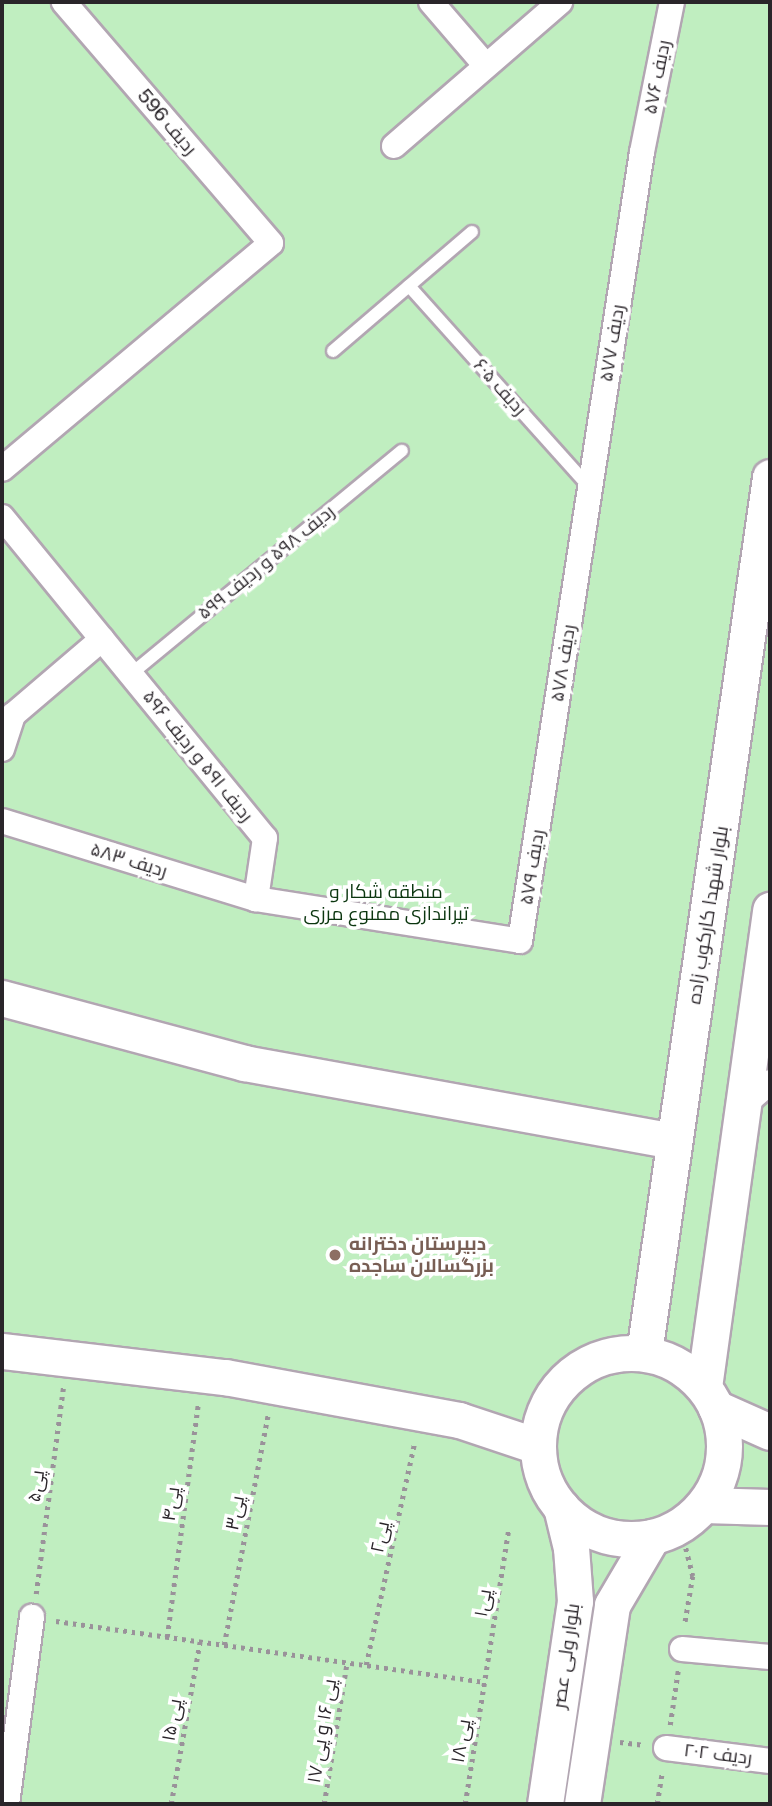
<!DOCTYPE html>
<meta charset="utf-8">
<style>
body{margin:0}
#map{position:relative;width:772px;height:1806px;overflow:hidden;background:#fef4fe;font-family:"Public Sans",Cairo,sans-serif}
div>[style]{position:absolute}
.green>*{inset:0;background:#c0eec0;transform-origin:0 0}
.path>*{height:4.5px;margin-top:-2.25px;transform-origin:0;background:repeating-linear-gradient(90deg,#9a929a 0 3.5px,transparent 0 8.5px)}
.roads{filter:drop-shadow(2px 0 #b2a6b2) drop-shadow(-2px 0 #b2a6b2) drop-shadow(0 2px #b2a6b2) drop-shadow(0 -2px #b2a6b2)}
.lane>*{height:12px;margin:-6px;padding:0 6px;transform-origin:6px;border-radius:6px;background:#fff}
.street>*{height:24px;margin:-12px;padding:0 12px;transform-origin:12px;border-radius:12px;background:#fff}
.secondary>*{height:35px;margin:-17.5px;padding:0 17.5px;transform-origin:17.5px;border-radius:17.5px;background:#fff}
.secondary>.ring{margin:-17.5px;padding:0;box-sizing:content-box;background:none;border:35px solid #fff;border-radius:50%}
.dots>*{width:19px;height:19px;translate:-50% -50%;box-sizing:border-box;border:4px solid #fff;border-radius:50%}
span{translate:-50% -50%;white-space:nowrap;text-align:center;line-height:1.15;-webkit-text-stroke:7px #fff;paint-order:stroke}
.street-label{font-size:19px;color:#2a252a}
.park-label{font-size:19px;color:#0b360f}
.education-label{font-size:19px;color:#785e54;font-weight:700}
.left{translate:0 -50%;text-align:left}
.frame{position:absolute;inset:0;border:4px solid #2a252a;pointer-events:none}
</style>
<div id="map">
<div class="green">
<div style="left:2px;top:2px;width:768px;height:1802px"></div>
</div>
<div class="path">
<div style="left:684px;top:1540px;width:37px;rotate:76deg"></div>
<div style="left:693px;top:1576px;width:49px;rotate:99.5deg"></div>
<div style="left:36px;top:1594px;width:208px;rotate:-82.5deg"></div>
<div style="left:56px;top:1621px;width:432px;rotate:8.1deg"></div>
<div style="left:167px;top:1637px;width:234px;rotate:-82.4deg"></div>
<div style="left:224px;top:1645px;width:234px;rotate:-79.2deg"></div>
<div style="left:366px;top:1665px;width:229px;rotate:-77.7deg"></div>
<div style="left:670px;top:1725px;width:55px;rotate:-81.6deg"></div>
<div style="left:620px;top:1742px;width:23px;rotate:7deg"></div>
<div style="left:171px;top:1804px;width:165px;rotate:-79.9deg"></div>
<div style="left:324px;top:1804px;width:144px;rotate:-80.8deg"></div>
<div style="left:465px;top:1804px;width:280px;rotate:-81deg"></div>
<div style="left:657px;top:1804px;width:33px;rotate:-81deg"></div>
</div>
<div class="roads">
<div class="lane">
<div style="left:409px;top:286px;width:271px;rotate:48.1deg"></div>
<div style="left:333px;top:351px;width:183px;rotate:-40.6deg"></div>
<div style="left:131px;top:674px;width:351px;rotate:-39.5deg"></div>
</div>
<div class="street">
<div style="left:431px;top:2px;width:84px;rotate:49.3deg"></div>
<div style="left:394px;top:146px;width:220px;rotate:-40.9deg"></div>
<div style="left:2px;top:469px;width:351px;rotate:-40deg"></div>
<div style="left:271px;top:243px;width:318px;rotate:-130.7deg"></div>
<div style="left:2px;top:517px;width:415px;rotate:50.7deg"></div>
<div style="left:265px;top:838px;width:62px;rotate:98.4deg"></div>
<div style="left:2px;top:749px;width:36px;rotate:-72deg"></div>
<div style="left:13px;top:715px;width:117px;rotate:-40.5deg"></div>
<div style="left:2px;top:821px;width:266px;rotate:17.1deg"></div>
<div style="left:256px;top:899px;width:267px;rotate:9deg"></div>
<div style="left:520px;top:941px;width:798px;rotate:-81.21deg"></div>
<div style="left:642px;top:152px;width:153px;rotate:-78.7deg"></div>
<div style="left:746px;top:1103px;width:32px;rotate:-41deg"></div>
<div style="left:682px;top:1649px;width:88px;rotate:5.2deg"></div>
<div style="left:666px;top:1748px;width:105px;rotate:7.1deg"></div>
<div style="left:7px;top:1804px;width:189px;rotate:-82.4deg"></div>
</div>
<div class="secondary">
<div style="left:2px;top:998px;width:251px;rotate:15deg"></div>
<div style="left:244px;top:1063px;width:436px;rotate:10.3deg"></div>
<div style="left:2px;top:1351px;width:225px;rotate:6.7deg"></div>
<div style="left:225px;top:1377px;width:238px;rotate:10.4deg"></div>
<div style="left:459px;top:1420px;width:82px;rotate:18.4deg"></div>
<div style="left:644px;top:1353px;width:885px;rotate:-81.81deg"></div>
<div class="ring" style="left:538px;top:1353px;width:151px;height:151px"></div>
<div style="left:704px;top:1387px;width:482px;rotate:-82.1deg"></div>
<div style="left:716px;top:1408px;width:59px;rotate:24deg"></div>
<div style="left:704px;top:1505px;width:66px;rotate:1.7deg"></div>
<div style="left:545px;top:1804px;width:205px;rotate:-81.6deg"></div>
<div style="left:575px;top:1601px;width:53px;rotate:-94.3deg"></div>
<div style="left:571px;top:1548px;width:42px;rotate:-103.7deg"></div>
<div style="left:582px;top:1804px;width:201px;rotate:-81.4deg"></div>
<div style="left:612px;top:1605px;width:79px;rotate:-59.5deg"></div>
</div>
</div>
<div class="dots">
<div style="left:335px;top:1255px;background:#8d6e63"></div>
</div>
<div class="street-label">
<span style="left:657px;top:77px;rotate:-79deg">ردیف ۵۷۶</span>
<span style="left:167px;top:122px;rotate:49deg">ردیف 596</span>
<span style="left:612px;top:343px;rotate:-81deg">ردیف ۵۷۷</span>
<span style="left:500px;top:387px;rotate:48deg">ردیف ۶۰۵</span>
<span style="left:266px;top:562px;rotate:-39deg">ردیف ۵۹۸ و ردیف ۵۹۹</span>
<span style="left:563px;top:663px;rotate:-81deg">ردیف ۵۷۸</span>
<span style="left:198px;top:756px;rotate:51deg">ردیف ۵۹۱ و ردیف ۵۹۶</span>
<span style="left:129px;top:860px;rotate:17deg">ردیف ۵۸۳</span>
<span style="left:532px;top:867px;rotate:-81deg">ردیف ۵۷۹</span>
<span style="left:708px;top:915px;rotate:-81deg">بلوار شهدا کارکوب زاده</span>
<span style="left:36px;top:1486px;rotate:-82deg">پی۵</span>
<span style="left:171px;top:1504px;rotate:-82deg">پی۴</span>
<span style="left:235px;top:1513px;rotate:-79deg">پی۳</span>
<span style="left:380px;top:1537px;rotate:-78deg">پی۲</span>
<span style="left:483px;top:1603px;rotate:-81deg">پی۱</span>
<span style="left:566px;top:1656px;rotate:-82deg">بلوار ولی عصر</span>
<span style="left:172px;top:1720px;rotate:-80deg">پی ۱۵</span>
<span style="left:322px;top:1731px;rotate:-81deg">پی ۱۶ و پی ۱۷</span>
<span style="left:461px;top:1741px;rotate:-81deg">پی ۱۸</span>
<span style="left:718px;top:1754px;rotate:7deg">ردیف ۲۰۲</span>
</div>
<div class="park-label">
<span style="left:386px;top:903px">منطقه شکار و<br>تیراندازی ممنوع مرزی</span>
</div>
<div class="education-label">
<span class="left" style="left:349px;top:1255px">دبیرستان دخترانه<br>بزرگسالان ساجده</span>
</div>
<div class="frame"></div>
</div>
